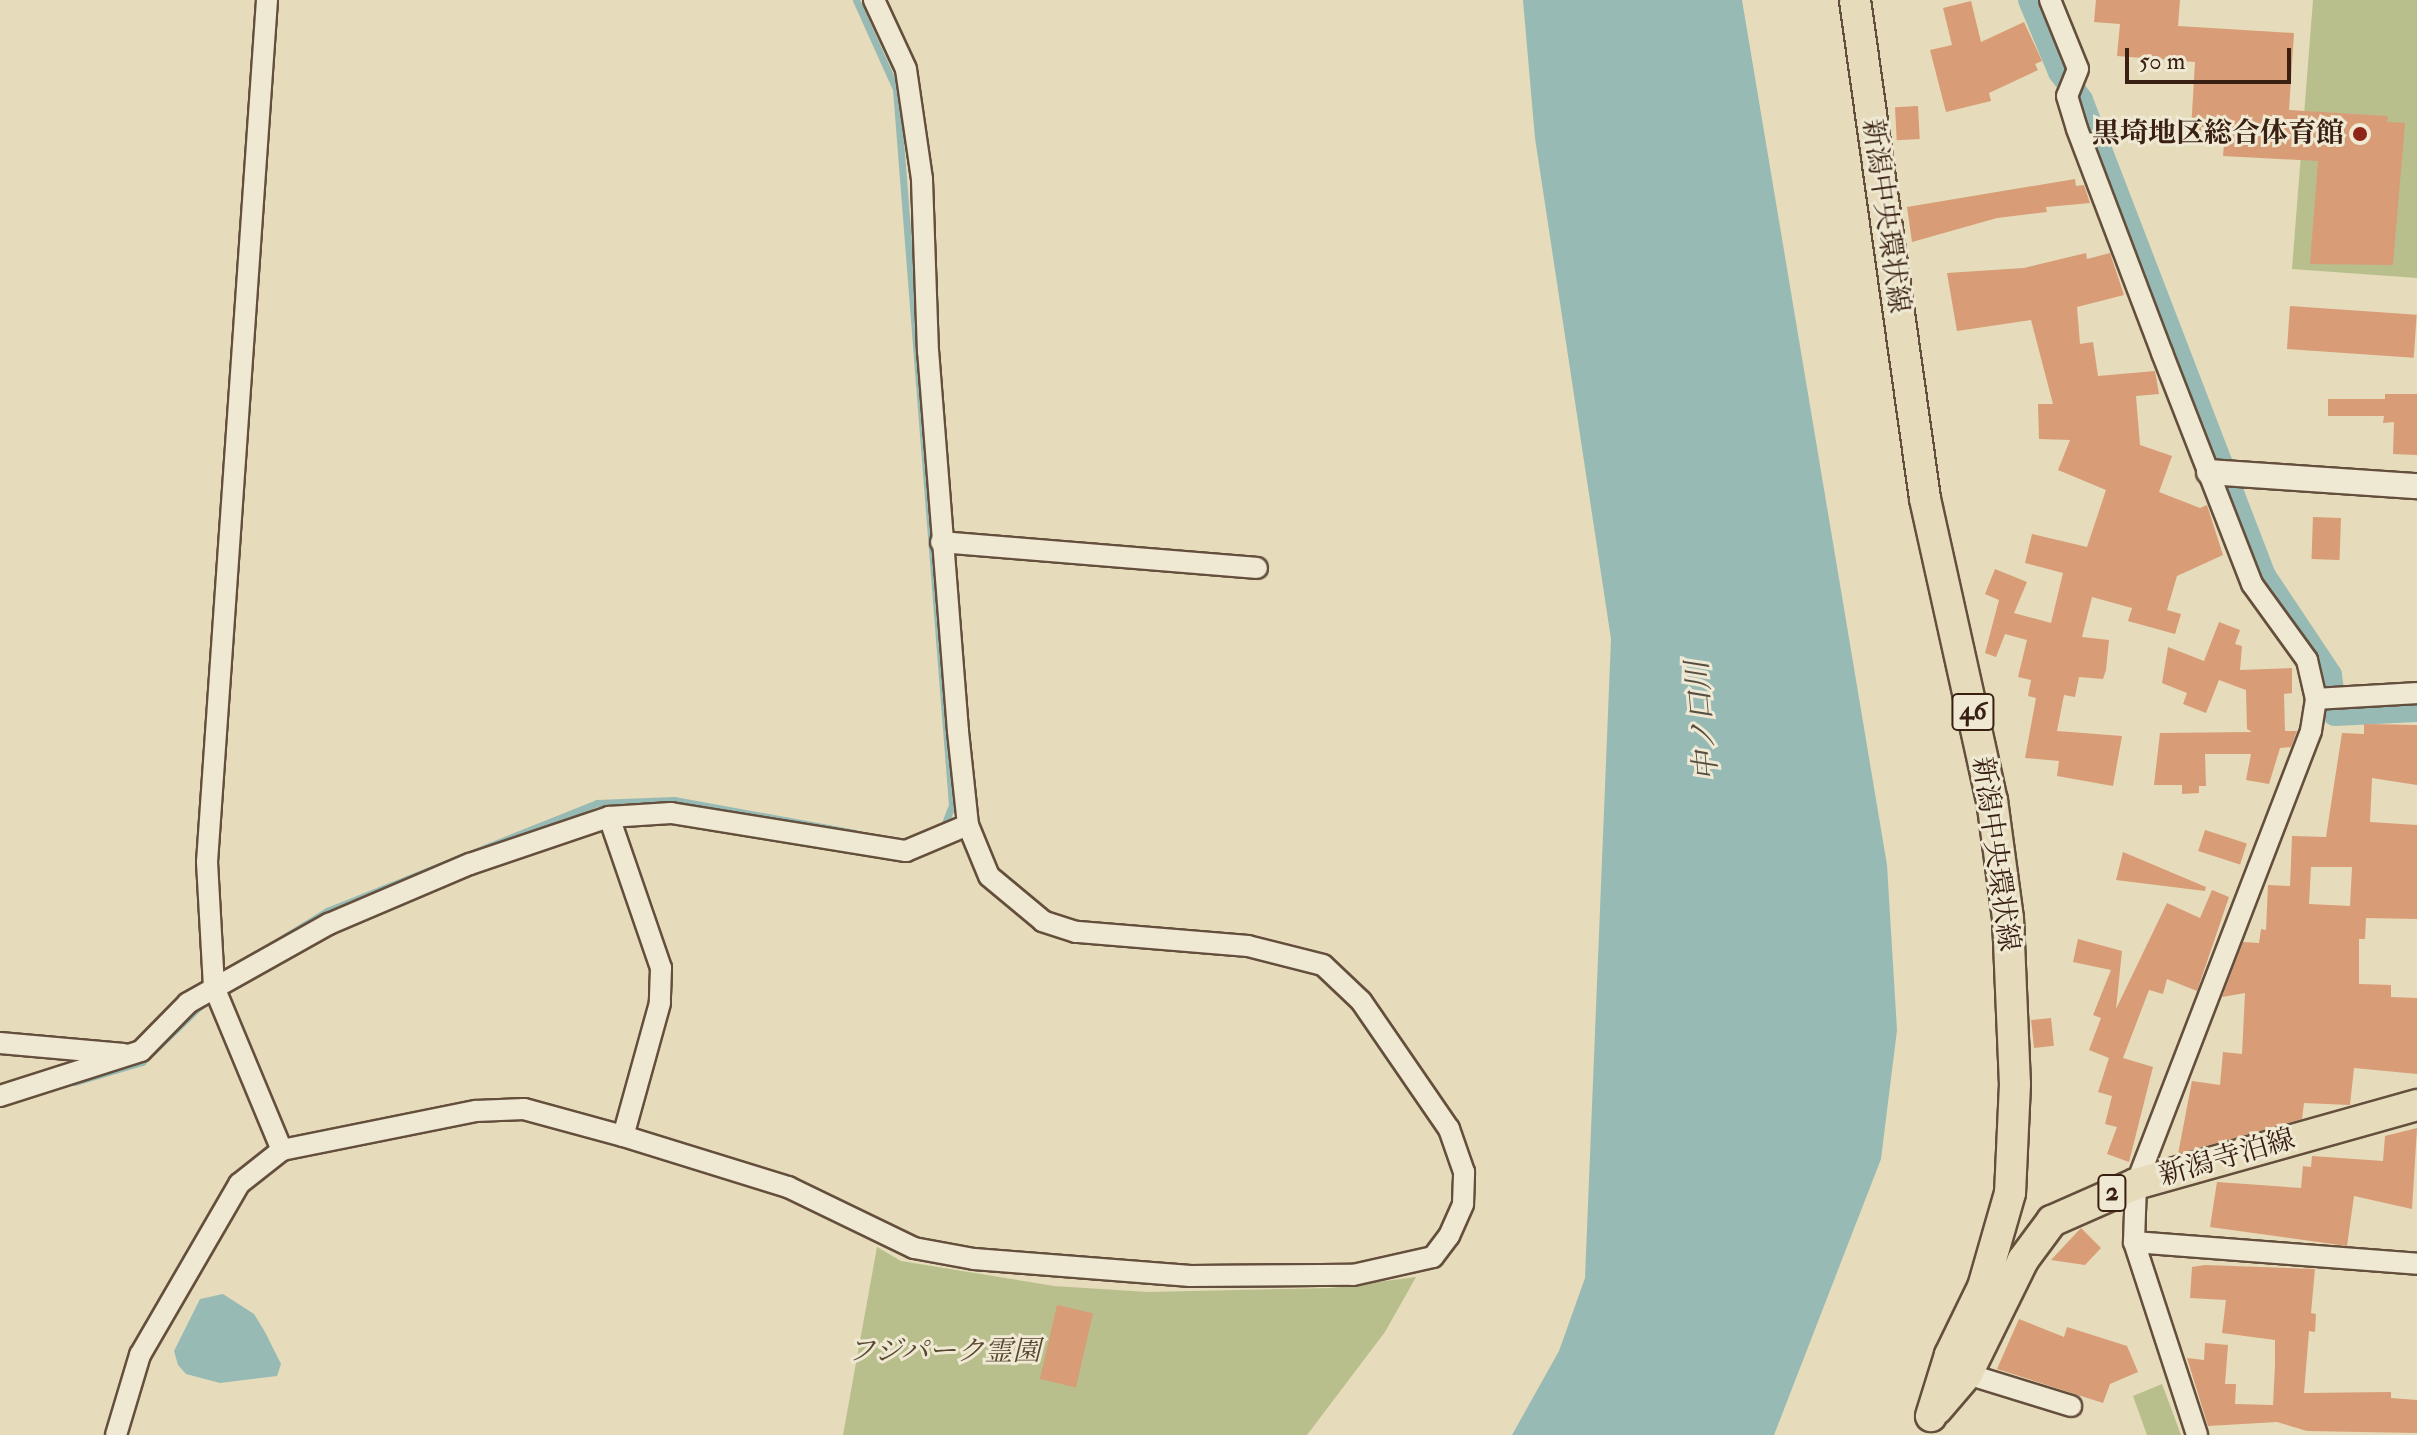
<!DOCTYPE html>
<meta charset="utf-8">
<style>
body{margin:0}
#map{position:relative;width:2417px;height:1435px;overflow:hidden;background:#e6dbba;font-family:"IM FELL Double Pica","Noto Serif JP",serif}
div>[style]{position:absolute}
.green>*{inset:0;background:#b8bf8d}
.water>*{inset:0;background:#97bab5}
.stream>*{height:7px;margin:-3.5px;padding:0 3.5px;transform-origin:3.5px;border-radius:3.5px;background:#97bab5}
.canal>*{height:24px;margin:-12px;padding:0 12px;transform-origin:12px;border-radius:12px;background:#97bab5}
.building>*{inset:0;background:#d89c77;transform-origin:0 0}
.roads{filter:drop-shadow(2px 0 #644f3c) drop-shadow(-2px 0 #644f3c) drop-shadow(0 2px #644f3c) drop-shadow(0 -2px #644f3c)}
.minor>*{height:20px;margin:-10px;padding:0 10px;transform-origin:10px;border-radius:10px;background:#efe8d2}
.tertiary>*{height:24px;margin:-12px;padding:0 12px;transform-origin:12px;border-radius:12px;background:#efe8d2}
.primary>*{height:30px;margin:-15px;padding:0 15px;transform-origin:15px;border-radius:15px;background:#e6dbba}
.dots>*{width:22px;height:22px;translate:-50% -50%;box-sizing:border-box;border:4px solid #efe8d2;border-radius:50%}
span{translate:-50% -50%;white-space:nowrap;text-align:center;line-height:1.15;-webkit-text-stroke:6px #efe8d2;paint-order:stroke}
.shield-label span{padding:2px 6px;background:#efe8d2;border:2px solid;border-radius:6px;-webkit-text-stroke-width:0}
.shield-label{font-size:26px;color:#392012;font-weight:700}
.poi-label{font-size:28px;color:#392012;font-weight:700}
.right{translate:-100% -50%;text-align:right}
.street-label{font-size:28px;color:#392012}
.park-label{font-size:28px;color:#594831;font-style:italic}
.water-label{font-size:30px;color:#554e43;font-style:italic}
.scale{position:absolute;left:2125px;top:48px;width:166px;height:36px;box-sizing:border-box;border:4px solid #392012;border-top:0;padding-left:10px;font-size:24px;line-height:28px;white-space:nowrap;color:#392012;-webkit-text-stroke:6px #efe8d2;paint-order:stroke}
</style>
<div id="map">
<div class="green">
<div style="clip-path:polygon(2313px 0,2417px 0,2417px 278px,2292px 269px)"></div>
<div style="clip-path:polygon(877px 1247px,901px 1261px,1054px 1286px,1148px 1292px,1331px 1288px,1416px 1277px,1385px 1332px,1307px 1435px,843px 1435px)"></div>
<div style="clip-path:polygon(2162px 1384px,2181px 1435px,2147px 1435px,2133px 1396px)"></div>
</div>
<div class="water">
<div style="clip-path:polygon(1523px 0,1742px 0,1887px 865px,1897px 1030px,1881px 1159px,1774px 1435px,1512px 1435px,1559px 1351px,1585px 1278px,1611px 639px,1535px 138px)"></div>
<div style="clip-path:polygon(223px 1294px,254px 1314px,265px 1332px,281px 1364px,277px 1376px,220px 1383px,186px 1374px,178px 1365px,174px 1351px,200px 1299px)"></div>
</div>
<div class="stream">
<div style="left:856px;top:0;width:98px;rotate:65.8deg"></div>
<div style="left:896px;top:89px;width:718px;rotate:85.53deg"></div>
<div style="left:952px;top:805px;width:25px;rotate:111deg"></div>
<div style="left:236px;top:967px;width:107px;rotate:-31.6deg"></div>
<div style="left:327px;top:911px;width:291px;rotate:-21.8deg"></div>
<div style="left:597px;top:803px;width:77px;rotate:-2.2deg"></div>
<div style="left:674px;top:800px;width:184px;rotate:10.3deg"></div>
<div style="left:75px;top:1082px;width:70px;rotate:-16.6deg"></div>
<div style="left:142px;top:1062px;width:85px;rotate:-44deg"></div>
</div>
<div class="canal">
<div style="left:2030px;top:0;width:78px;rotate:67.4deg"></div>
<div style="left:2060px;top:72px;width:35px;rotate:53deg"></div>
<div style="left:2081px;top:100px;width:510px;rotate:68.97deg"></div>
<div style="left:2264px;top:576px;width:119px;rotate:56.3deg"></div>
<div style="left:2330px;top:675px;width:39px;rotate:83deg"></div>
<div style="left:2335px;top:714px;width:82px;rotate:-2.8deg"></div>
</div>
<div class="building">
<div style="clip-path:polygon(2096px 0,2180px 0,2178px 26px,2294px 33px,2289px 110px,2388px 116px,2387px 122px,2405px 123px,2393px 265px,2310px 264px,2318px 161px,2223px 156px,2225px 132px,2191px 130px,2195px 62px,2117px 56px,2120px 24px,2094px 22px)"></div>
<div style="clip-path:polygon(1971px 1px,1981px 42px,2024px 22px,2042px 61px,2035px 64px,2038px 70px,1989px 93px,1991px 101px,1946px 112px,1930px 50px,1952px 45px,1943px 8px)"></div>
<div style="left:1918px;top:106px;width:33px;height:23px;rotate:87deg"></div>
<div style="clip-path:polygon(2075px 179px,2076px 186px,2084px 185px,2090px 203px,2046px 207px,2047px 212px,1997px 218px,1912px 242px,1907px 207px)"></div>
<div style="clip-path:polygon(2086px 253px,2087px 259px,2110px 253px,2124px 295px,2077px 307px,2080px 344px,2093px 342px,2098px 376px,2155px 371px,2159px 394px,2136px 396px,2140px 445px,2172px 456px,2159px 492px,2200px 508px,2207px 505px,2223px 555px,2177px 576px,2167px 610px,2181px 614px,2175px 634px,2128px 621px,2132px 608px,2092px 597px,2082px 637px,2109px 640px,2106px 670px,2103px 679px,2079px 677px,2075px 697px,2064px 695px,2057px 731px,2122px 736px,2113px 786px,2057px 776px,2059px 761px,2025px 758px,2036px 698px,2028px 696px,2031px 680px,2018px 677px,2027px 640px,2005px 634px,1996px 657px,1985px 653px,1999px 600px,1985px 594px,1995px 569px,2027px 582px,2014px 613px,2051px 623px,2063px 573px,2025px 563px,2032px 534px,2087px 547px,2106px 490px,2058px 470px,2070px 440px,2039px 439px,2038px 404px,2053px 404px,2031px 320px,1957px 331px,1947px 273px,2024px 268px)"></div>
<div style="left:2290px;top:306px;width:127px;height:43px;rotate:4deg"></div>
<div style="clip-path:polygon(2385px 394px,2417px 394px,2417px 455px,2393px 454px,2394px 422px,2383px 423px,2384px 416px,2328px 416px,2328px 399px,2385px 399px)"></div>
<div style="left:2313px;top:517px;width:28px;height:42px;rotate:2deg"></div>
<div style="clip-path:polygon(2219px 622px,2240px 630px,2235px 644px,2242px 646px,2240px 670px,2292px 668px,2292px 693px,2284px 694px,2285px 731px,2297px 731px,2291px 747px,2280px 748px,2269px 784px,2246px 780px,2251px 754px,2205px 754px,2206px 786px,2199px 786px,2199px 793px,2182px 794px,2182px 785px,2154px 785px,2160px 733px,2252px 732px,2247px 729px,2246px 690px,2219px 680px,2206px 713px,2183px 704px,2187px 693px,2162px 683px,2168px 647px,2204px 661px)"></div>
<div style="clip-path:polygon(evenodd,2364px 724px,2417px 725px,2417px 785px,2372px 778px,2370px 822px,2417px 825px,2417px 919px,2366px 918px,2365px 939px,2359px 939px,2359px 984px,2391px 985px,2391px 997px,2417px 998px,2417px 1074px,2354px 1068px,2350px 1105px,2304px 1103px,2302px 1119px,2178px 1154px,2192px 1081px,2220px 1085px,2223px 1052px,2242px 1054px,2245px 993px,2222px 997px,2243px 942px,2259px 943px,2261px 929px,2266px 930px,2268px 885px,2290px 886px,2292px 836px,2326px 837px,2342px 733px,2364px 734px,2364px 724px,2311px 867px,2352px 867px,2350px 906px,2309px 904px,2311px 867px)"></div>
<div style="left:2205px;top:830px;width:44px;height:22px;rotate:18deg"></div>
<div style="clip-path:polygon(2123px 852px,2206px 887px,2205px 891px,2116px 880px)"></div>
<div style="clip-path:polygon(2212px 890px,2229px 897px,2197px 991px,2167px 979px,2163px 994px,2149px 990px,2123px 1058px,2153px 1067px,2129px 1162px,2107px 1154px,2117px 1127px,2105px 1124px,2112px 1096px,2098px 1092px,2109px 1058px,2089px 1050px,2101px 1018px,2093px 1015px,2111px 970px,2073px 962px,2078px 939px,2122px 951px,2116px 1009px,2167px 903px,2200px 918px)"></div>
<div style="left:2051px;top:1018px;width:28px;height:20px;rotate:84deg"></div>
<div style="clip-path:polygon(2417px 1128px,2412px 1209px,2354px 1196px,2347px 1246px,2210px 1227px,2217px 1182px,2301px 1188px,2303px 1166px,2311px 1167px,2312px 1156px,2383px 1161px,2385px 1136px)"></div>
<div style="clip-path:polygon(2081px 1228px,2101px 1248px,2085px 1265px,2051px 1260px)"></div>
<div style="clip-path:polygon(2205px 1265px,2315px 1269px,2311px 1313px,2316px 1314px,2315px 1332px,2309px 1331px,2304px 1393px,2391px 1392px,2391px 1398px,2417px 1400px,2417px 1433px,2307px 1431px,2277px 1422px,2208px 1426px,2187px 1358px,2204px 1360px,2205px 1343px,2228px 1345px,2225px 1384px,2236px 1384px,2235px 1404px,2273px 1405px,2275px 1365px,2275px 1340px,2222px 1333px,2226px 1300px,2190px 1298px,2192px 1267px)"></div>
<div style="left:1057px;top:1305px;width:37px;height:76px;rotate:13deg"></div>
<div style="clip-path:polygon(2019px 1319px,2064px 1337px,2067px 1327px,2127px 1346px,2138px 1372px,2110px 1384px,2103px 1403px,1997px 1369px)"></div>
</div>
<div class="roads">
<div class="minor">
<div style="left:267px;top:0;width:864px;rotate:93.98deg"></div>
<div style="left:207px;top:862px;width:125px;rotate:86.8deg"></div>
<div style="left:214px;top:987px;width:177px;rotate:67.4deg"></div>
<div style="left:2050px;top:0;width:74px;rotate:67.9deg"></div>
<div style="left:2078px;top:69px;width:29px;rotate:112deg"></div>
<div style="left:2067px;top:96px;width:34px;rotate:73deg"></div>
<div style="left:2077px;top:129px;width:240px;rotate:69.2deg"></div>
<div style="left:2162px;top:353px;width:248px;rotate:68.7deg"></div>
<div style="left:2252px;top:584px;width:94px;rotate:54.1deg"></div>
<div style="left:2307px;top:660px;width:40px;rotate:77deg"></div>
<div style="left:2316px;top:699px;width:32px;rotate:99deg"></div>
<div style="left:2311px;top:731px;width:486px;rotate:111.1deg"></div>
<div style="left:2136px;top:1184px;width:58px;rotate:92deg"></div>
<div style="left:2134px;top:1242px;width:203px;rotate:71.9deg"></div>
<div style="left:941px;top:542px;width:317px;rotate:4.7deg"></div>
<div style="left:2316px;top:699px;width:101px;rotate:-3.4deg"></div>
<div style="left:609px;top:817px;width:160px;rotate:71deg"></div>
<div style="left:661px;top:968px;width:35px;rotate:92deg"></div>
<div style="left:660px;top:1003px;width:138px;rotate:105.5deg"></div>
<div style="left:0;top:1043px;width:124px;rotate:5.1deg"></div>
<div style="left:0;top:1096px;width:148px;rotate:-17.7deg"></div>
<div style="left:141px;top:1051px;width:67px;rotate:-45.6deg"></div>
<div style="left:188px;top:1003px;width:162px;rotate:-29.3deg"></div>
<div style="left:329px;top:924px;width:153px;rotate:-23.1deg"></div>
<div style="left:470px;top:864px;width:147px;rotate:-18.7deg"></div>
<div style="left:609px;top:817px;width:62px;rotate:-3.7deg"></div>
<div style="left:671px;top:813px;width:238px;rotate:9.2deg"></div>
<div style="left:906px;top:851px;width:67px;rotate:-22.8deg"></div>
<div style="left:2134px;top:1242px;width:284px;rotate:4.4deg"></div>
<div style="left:1967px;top:1374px;width:109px;rotate:17.1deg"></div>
<div style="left:116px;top:1435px;width:84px;rotate:-73.3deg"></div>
<div style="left:140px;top:1355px;width:198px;rotate:-59.9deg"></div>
<div style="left:239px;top:1184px;width:55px;rotate:-38.3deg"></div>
<div style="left:282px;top:1150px;width:198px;rotate:-11.4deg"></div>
<div style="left:476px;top:1111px;width:48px;rotate:-2.4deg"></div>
<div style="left:524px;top:1109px;width:103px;rotate:15.3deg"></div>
<div style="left:623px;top:1136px;width:173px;rotate:17.2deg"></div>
<div style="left:788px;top:1187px;width:140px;rotate:25.8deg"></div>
<div style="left:914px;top:1248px;width:61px;rotate:10.4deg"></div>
<div style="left:974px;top:1259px;width:217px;rotate:4.5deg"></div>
<div style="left:1190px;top:1276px;width:163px;rotate:-0.4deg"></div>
<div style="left:1353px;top:1275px;width:82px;rotate:-12.7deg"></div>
<div style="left:1433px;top:1257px;width:26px;rotate:-53deg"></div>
<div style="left:1449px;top:1236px;width:35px;rotate:-66deg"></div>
<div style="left:1463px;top:1204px;width:32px;rotate:-88deg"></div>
<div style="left:1464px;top:1172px;width:46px;rotate:-109.2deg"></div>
<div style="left:1449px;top:1129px;width:155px;rotate:-124.5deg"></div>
<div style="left:1361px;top:1001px;width:52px;rotate:-136.5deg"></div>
<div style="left:1323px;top:965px;width:77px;rotate:-165.8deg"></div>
<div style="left:1248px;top:946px;width:173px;rotate:-175.3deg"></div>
<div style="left:1076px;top:932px;width:35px;rotate:-162deg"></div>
<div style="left:1043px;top:921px;width:70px;rotate:-140.2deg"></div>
<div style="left:989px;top:876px;width:55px;rotate:-112.4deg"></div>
<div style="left:968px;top:825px;width:95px;rotate:-96.1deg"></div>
<div style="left:958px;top:731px;width:380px;rotate:-94.5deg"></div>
<div style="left:928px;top:352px;width:173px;rotate:-92deg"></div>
<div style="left:922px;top:179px;width:111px;rotate:-98.3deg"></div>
<div style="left:906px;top:69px;width:76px;rotate:-114.9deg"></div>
</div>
<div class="tertiary">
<div style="left:2209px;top:472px;width:208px;rotate:3.9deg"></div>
</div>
<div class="primary">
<div style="left:1855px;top:0;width:504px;rotate:82.01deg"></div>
<div style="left:1925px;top:499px;width:308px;rotate:77.5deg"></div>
<div style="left:1992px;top:800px;width:119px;rotate:82.3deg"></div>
<div style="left:2008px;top:918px;width:166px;rotate:87.6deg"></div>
<div style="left:2015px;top:1084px;width:109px;rotate:92.6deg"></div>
<div style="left:2010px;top:1193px;width:98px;rotate:106deg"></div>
<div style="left:1983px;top:1287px;width:76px;rotate:115.9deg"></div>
<div style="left:1950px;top:1355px;width:64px;rotate:107.3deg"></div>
<div style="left:1937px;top:1409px;width:46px;rotate:-49.4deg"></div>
<div style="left:1967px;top:1374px;width:127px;rotate:-63.8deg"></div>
<div style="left:2023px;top:1260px;width:49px;rotate:-53.4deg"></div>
<div style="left:2052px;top:1221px;width:92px;rotate:-23.8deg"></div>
<div style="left:2136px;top:1184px;width:292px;rotate:-15.7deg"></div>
</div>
</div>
<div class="dots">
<div style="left:2360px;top:134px;background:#8f2418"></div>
</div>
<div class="shield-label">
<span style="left:1973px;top:712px">46</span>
<span style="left:2112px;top:1193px">2</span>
</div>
<div class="poi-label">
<span class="right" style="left:2344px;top:134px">黒埼地区総合体育館</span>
</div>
<div class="street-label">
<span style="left:1885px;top:216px;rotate:82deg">新潟中央環状線</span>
<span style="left:1995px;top:854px;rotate:82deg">新潟中央環状線</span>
<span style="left:2227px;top:1158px;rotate:-16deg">新潟寺泊線</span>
</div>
<div class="park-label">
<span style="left:944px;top:1352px">フジパーク霊園</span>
</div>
<div class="water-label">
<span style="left:1703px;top:721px;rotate:-95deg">中ノ口川</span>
</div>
<div class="scale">50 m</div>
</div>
